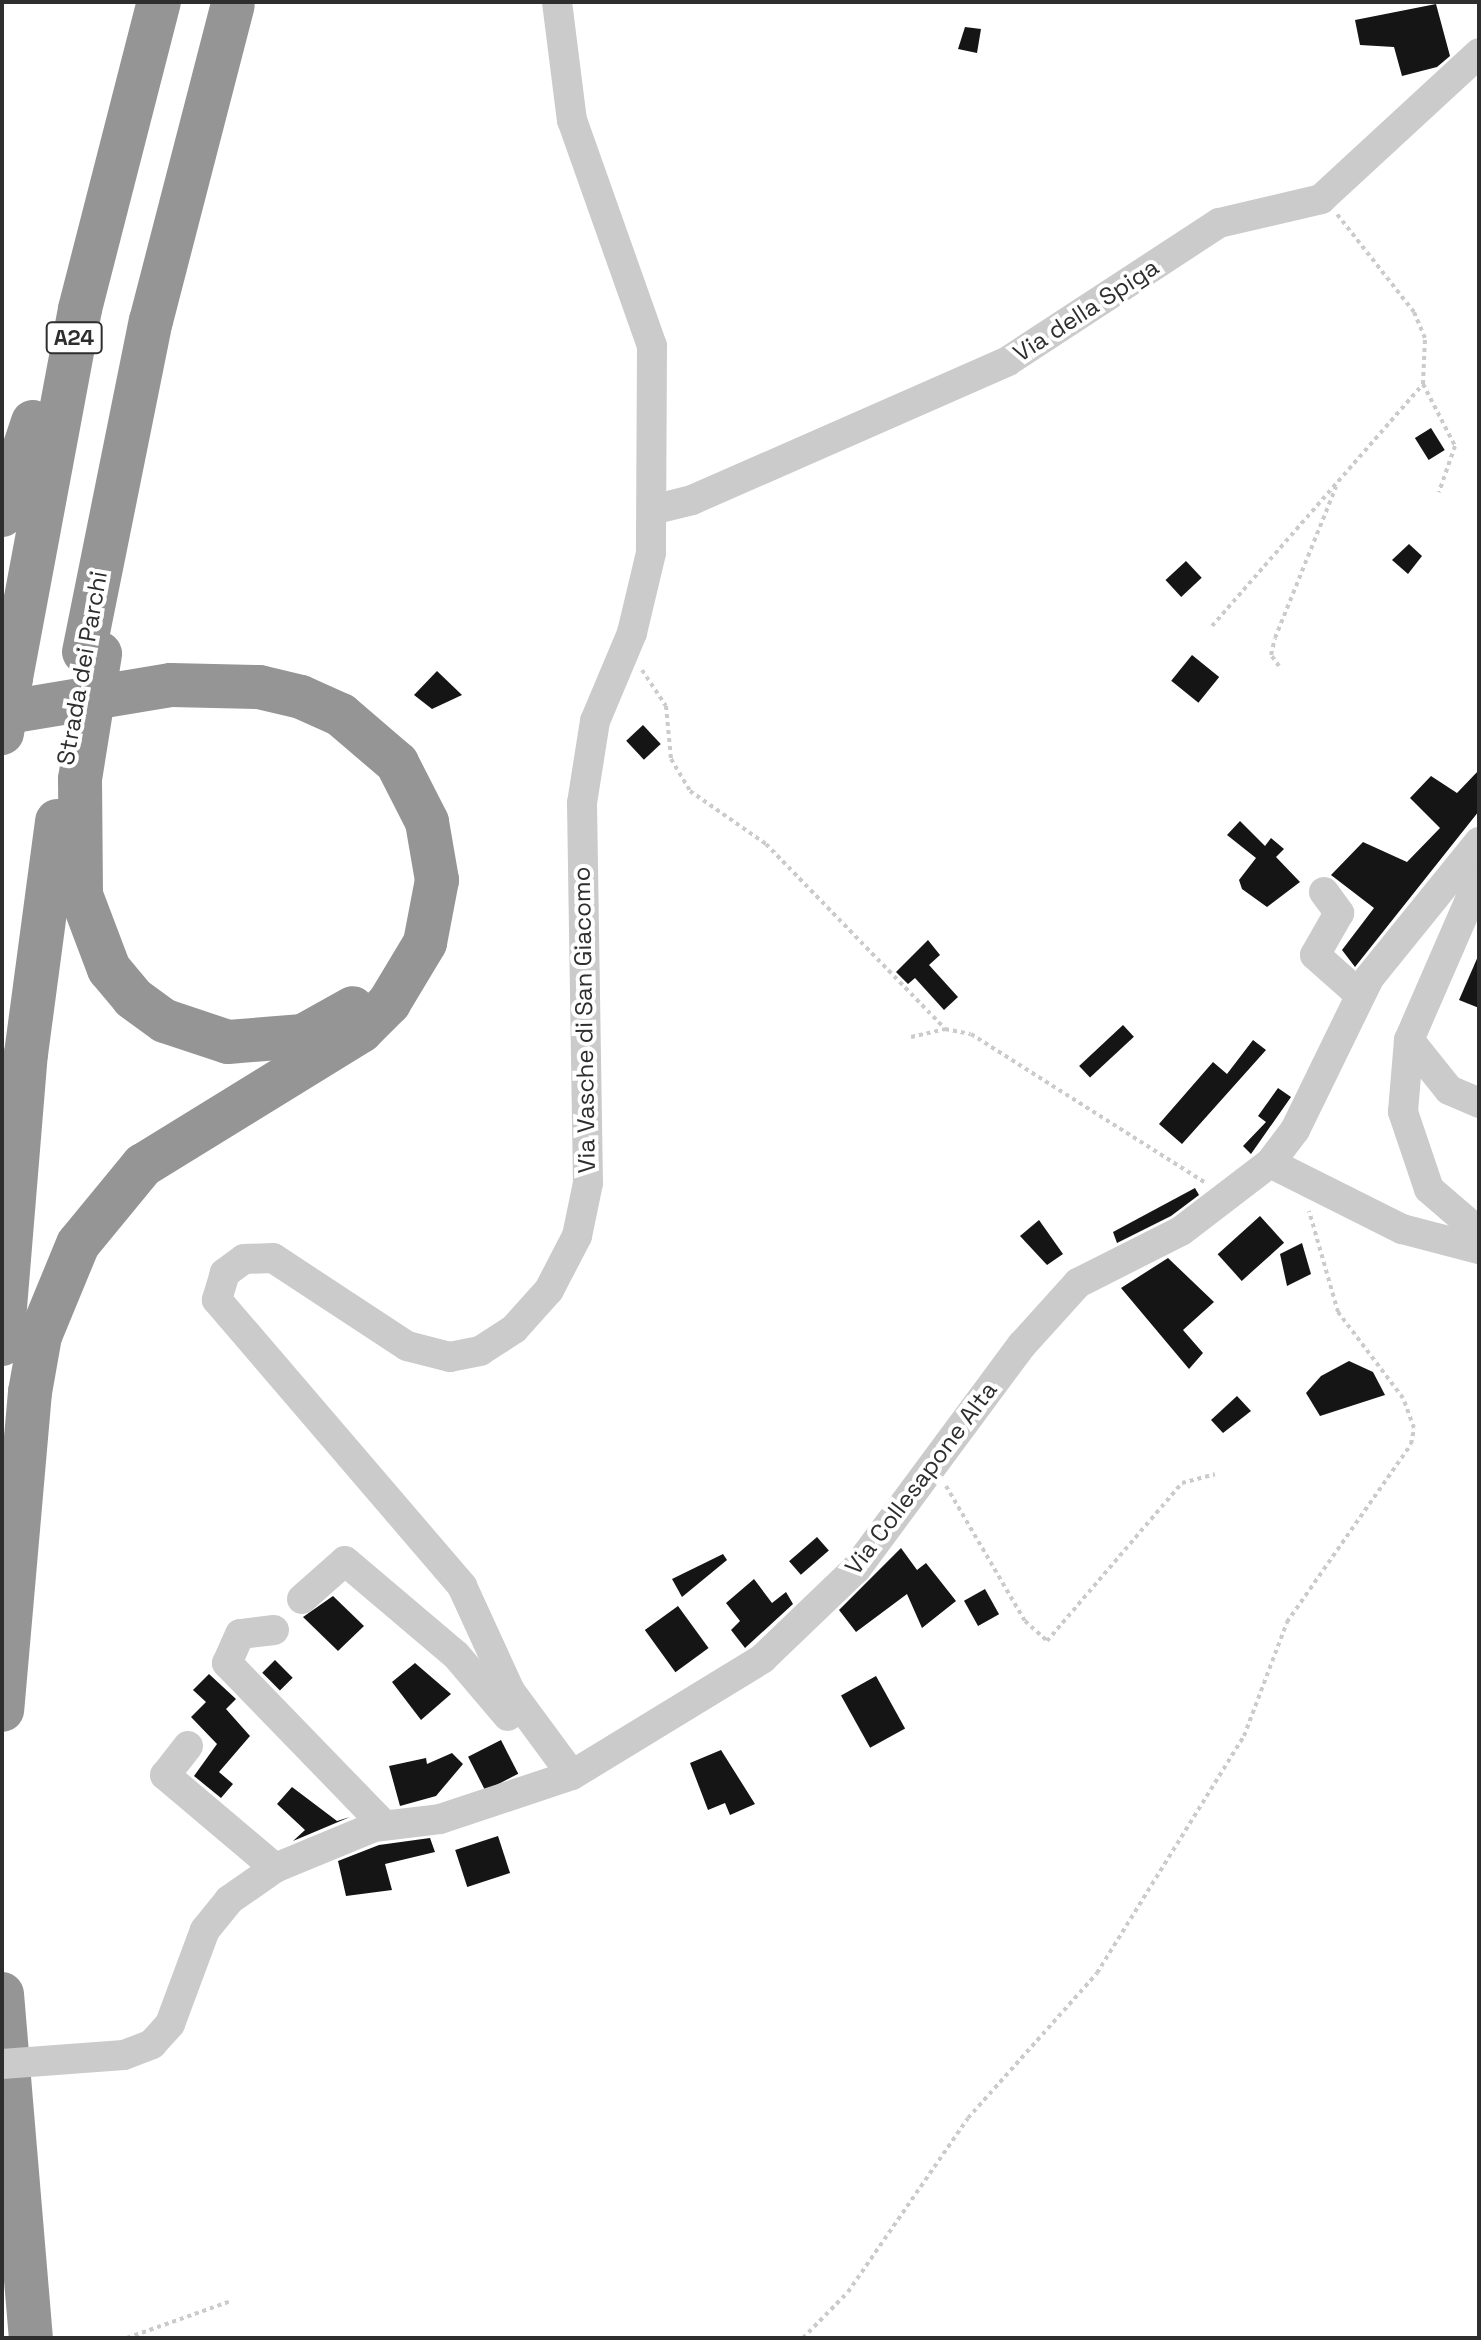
<!DOCTYPE html>
<style>
body{margin:0}
#map{position:relative;width:1481px;height:2340px;overflow:hidden;background:#fff;font-family:"Space Grotesk",sans-serif}
div>[style]{position:absolute}
.building>*{inset:0;background:#151515;transform-origin:0 0}
.path>*{height:4px;margin-top:-2px;transform-origin:0;background:repeating-linear-gradient(90deg,#cbcbcb 0 4px,transparent 0 8px)}
.minor>*{height:30px;margin:-15px;padding:0 15px;transform-origin:15px;border-radius:15px;background:#cbcbcb}
.highway>*{height:44px;margin:-22px;padding:0 22px;transform-origin:22px;border-radius:22px;background:#959595}
.minor-bridge>*{height:30px;margin:-15px;padding:0 15px;transform-origin:15px;border-radius:15px;background:#cbcbcb}
.highway-bridge>*{height:44px;margin:-22px;padding:0 22px;transform-origin:22px;border-radius:22px;background:#959595}
span{translate:-50% -50%;white-space:nowrap;text-align:center;line-height:1.15;-webkit-text-stroke:8px #fff;paint-order:stroke}
.shield-label span{padding:2px 6px;background:#fff;border:2px solid;border-radius:6px;-webkit-text-stroke-width:0}
.shield-label{font-size:22px;color:#2e2e2e;font-weight:700}
.street-label{font-size:24px;color:#2e2e2e}
.frame{position:absolute;inset:0;border:4px solid #2e2e2e;pointer-events:none}
</style>
<div id="map">
<div class="building">
<div style="clip-path:polygon(1436px 4px,1450px 56px,1437px 67px,1402px 76px,1394px 47px,1360px 45px,1355px 20px)"></div>
<div style="clip-path:polygon(965px 27px,981px 29px,977px 53px,958px 49px)"></div>
<div style="left:1431px;top:428px;width:26px;height:19px;rotate:58deg"></div>
<div style="clip-path:polygon(1409px 544px,1422px 556px,1408px 574px,1392px 560px)"></div>
<div style="left:1186px;top:561px;width:23px;height:28px;rotate:47deg"></div>
<div style="left:1192px;top:655px;width:35px;height:33px;rotate:39deg"></div>
<div style="clip-path:polygon(437px 671px,462px 695px,432px 709px,414px 695px)"></div>
<div style="left:643px;top:725px;width:26px;height:23px;rotate:47deg"></div>
<div style="clip-path:polygon(1479px 770px,1479px 811px,1355px 967px,1342px 950px,1374px 908px,1331px 875px,1363px 842px,1407px 862px,1440px 828px,1410px 798px,1431px 776px,1457px 793px)"></div>
<div style="clip-path:polygon(1240px 821px,1265px 846px,1271px 838px,1284px 849px,1276px 857px,1300px 882px,1267px 907px,1242px 889px,1239px 880px,1256px 858px,1227px 835px)"></div>
<div style="clip-path:polygon(928px 940px,940px 955px,929px 965px,958px 997px,944px 1010px,915px 978px,908px 984px,896px 972px)"></div>
<div style="clip-path:polygon(1479px 954px,1479px 1008px,1459px 1000px)"></div>
<div style="left:1123px;top:1025px;width:16px;height:60px;rotate:47deg"></div>
<div style="clip-path:polygon(1253px 1040px,1266px 1050px,1182px 1144px,1159px 1124px,1213px 1062px,1227px 1074px)"></div>
<div style="clip-path:polygon(1278px 1088px,1291px 1097px,1251px 1154px,1243px 1146px,1266px 1122px,1258px 1116px)"></div>
<div style="clip-path:polygon(1195px 1188px,1199px 1195px,1171px 1216px,1117px 1243px,1113px 1232px)"></div>
<div style="left:1260px;top:1216px;width:36px;height:57px;rotate:48deg"></div>
<div style="clip-path:polygon(1039px 1220px,1063px 1254px,1047px 1265px,1020px 1236px)"></div>
<div style="clip-path:polygon(1302px 1243px,1311px 1274px,1287px 1286px,1280px 1254px)"></div>
<div style="clip-path:polygon(1168px 1258px,1214px 1302px,1183px 1330px,1203px 1353px,1189px 1369px,1121px 1288px)"></div>
<div style="clip-path:polygon(1349px 1361px,1373px 1372px,1385px 1395px,1320px 1416px,1306px 1393px,1321px 1376px)"></div>
<div style="clip-path:polygon(1237px 1396px,1251px 1411px,1223px 1433px,1211px 1420px)"></div>
<div style="left:817px;top:1537px;width:18px;height:37px;rotate:49deg"></div>
<div style="clip-path:polygon(901px 1548px,917px 1570px,926px 1563px,956px 1601px,922px 1628px,907px 1594px,856px 1632px,839px 1610px)"></div>
<div style="clip-path:polygon(723px 1554px,727px 1560px,682px 1597px,672px 1579px)"></div>
<div style="clip-path:polygon(754px 1579px,772px 1603px,786px 1592px,793px 1604px,745px 1648px,731px 1630px,740px 1621px,726px 1603px)"></div>
<div style="left:985px;top:1589px;width:29px;height:24px;rotate:61deg"></div>
<div style="clip-path:polygon(333px 1596px,364px 1626px,338px 1651px,303px 1617px)"></div>
<div style="left:678px;top:1606px;width:52px;height:41px;rotate:54deg"></div>
<div style="left:275px;top:1660px;width:25px;height:18px;rotate:45deg"></div>
<div style="clip-path:polygon(415px 1663px,451px 1694px,421px 1720px,392px 1682px)"></div>
<div style="clip-path:polygon(209px 1674px,236px 1699px,226px 1709px,250px 1736px,219px 1772px,233px 1784px,221px 1798px,194px 1776px,217px 1744px,191px 1717px,206px 1702px,193px 1690px)"></div>
<div style="left:876px;top:1676px;width:60px;height:40px;rotate:61deg"></div>
<div style="left:501px;top:1740px;width:38px;height:37px;rotate:63deg"></div>
<div style="clip-path:polygon(721px 1750px,755px 1804px,730px 1815px,725px 1803px,708px 1810px,690px 1763px)"></div>
<div style="clip-path:polygon(452px 1753px,463px 1764px,436px 1796px,400px 1806px,389px 1766px,426px 1758px,427px 1764px)"></div>
<div style="clip-path:polygon(292px 1787px,337px 1821px,350px 1817px,293px 1841px,305px 1830px,277px 1804px)"></div>
<div style="left:498px;top:1836px;width:39px;height:45px;rotate:72deg"></div>
<div style="clip-path:polygon(430px 1838px,435px 1852px,385px 1864px,392px 1890px,346px 1896px,338px 1861px,379px 1845px)"></div>
</div>
<div class="path">
<div style="left:1423px;top:384px;width:70px;rotate:62.7deg"></div>
<div style="left:1455px;top:446px;width:49px;rotate:109.2deg"></div>
<div style="left:1212px;top:626px;width:321px;rotate:-48.9deg"></div>
<div style="left:1423px;top:384px;width:46px;rotate:-87.5deg"></div>
<div style="left:1425px;top:338px;width:28px;rotate:-113deg"></div>
<div style="left:1414px;top:312px;width:125px;rotate:-128.2deg"></div>
<div style="left:1279px;top:666px;width:14px;rotate:-126deg"></div>
<div style="left:1271px;top:655px;width:17px;rotate:-77deg"></div>
<div style="left:1275px;top:638px;width:163px;rotate:-68deg"></div>
<div style="left:642px;top:670px;width:43px;rotate:56.3deg"></div>
<div style="left:666px;top:706px;width:53px;rotate:84.6deg"></div>
<div style="left:671px;top:759px;width:37px;rotate:59deg"></div>
<div style="left:690px;top:791px;width:93px;rotate:34.9deg"></div>
<div style="left:766px;top:844px;width:257px;rotate:45.9deg"></div>
<div style="left:911px;top:1037px;width:35px;rotate:-13deg"></div>
<div style="left:945px;top:1029px;width:26px;rotate:11deg"></div>
<div style="left:971px;top:1034px;width:278px;rotate:32.4deg"></div>
<div style="left:946px;top:1486px;width:156px;rotate:59.7deg"></div>
<div style="left:1025px;top:1621px;width:30px;rotate:42deg"></div>
<div style="left:1047px;top:1641px;width:208px;rotate:-49.5deg"></div>
<div style="left:1182px;top:1483px;width:34px;rotate:-15deg"></div>
<div style="left:127px;top:2338px;width:110px;rotate:-19.6deg"></div>
<div style="left:803px;top:2338px;width:64px;rotate:-45.6deg"></div>
<div style="left:848px;top:2292px;width:211px;rotate:-55.4deg"></div>
<div style="left:968px;top:2118px;width:194px;rotate:-48.3deg"></div>
<div style="left:1097px;top:1973px;width:279px;rotate:-58.2deg"></div>
<div style="left:1244px;top:1736px;width:122px;rotate:-69.3deg"></div>
<div style="left:1287px;top:1622px;width:217px;rotate:-55.1deg"></div>
<div style="left:1411px;top:1444px;width:16px;rotate:-79deg"></div>
<div style="left:1414px;top:1428px;width:32px;rotate:-110deg"></div>
<div style="left:1403px;top:1398px;width:108px;rotate:-127.1deg"></div>
<div style="left:1338px;top:1312px;width:105px;rotate:-106deg"></div>
</div>
<div class="minor">
<div style="left:557px;top:2px;width:119px;rotate:82.8deg"></div>
<div style="left:572px;top:120px;width:240px;rotate:70.5deg"></div>
<div style="left:652px;top:346px;width:207px;rotate:90.3deg"></div>
<div style="left:651px;top:553px;width:82px;rotate:103.4deg"></div>
<div style="left:632px;top:633px;width:95px;rotate:112.8deg"></div>
<div style="left:595px;top:721px;width:83px;rotate:99deg"></div>
<div style="left:582px;top:803px;width:380px;rotate:89.1deg"></div>
<div style="left:588px;top:1183px;width:54px;rotate:101.7deg"></div>
<div style="left:577px;top:1236px;width:61px;rotate:117.4deg"></div>
<div style="left:549px;top:1290px;width:52px;rotate:131.9deg"></div>
<div style="left:514px;top:1329px;width:40px;rotate:147.1deg"></div>
<div style="left:480px;top:1351px;width:31px;rotate:169deg"></div>
<div style="left:450px;top:1357px;width:44px;rotate:-165.7deg"></div>
<div style="left:407px;top:1346px;width:160px;rotate:-146.7deg"></div>
<div style="left:273px;top:1258px;width:29px;rotate:178deg"></div>
<div style="left:244px;top:1259px;width:24px;rotate:144deg"></div>
<div style="left:225px;top:1273px;width:28px;rotate:107deg"></div>
<div style="left:217px;top:1300px;width:377px;rotate:49.4deg"></div>
<div style="left:462px;top:1586px;width:115px;rotate:65.4deg"></div>
<div style="left:510px;top:1691px;width:104px;rotate:53.6deg"></div>
<div style="left:652px;top:510px;width:41px;rotate:-14deg"></div>
<div style="left:692px;top:500px;width:345px;rotate:-23.7deg"></div>
<div style="left:1008px;top:361px;width:252px;rotate:-33.2deg"></div>
<div style="left:1219px;top:223px;width:105px;rotate:-13.2deg"></div>
<div style="left:1321px;top:199px;width:215px;rotate:-42.7deg"></div>
<div style="left:1479px;top:879px;width:176px;rotate:113.5deg"></div>
<div style="left:1409px;top:1040px;width:72px;rotate:94.8deg"></div>
<div style="left:1403px;top:1112px;width:81px;rotate:71.3deg"></div>
<div style="left:1429px;top:1189px;width:66px;rotate:40.7deg"></div>
<div style="left:1324px;top:892px;width:26px;rotate:54deg"></div>
<div style="left:1339px;top:913px;width:48px;rotate:119.7deg"></div>
<div style="left:1315px;top:955px;width:60px;rotate:41.6deg"></div>
<div style="left:1409px;top:1040px;width:64px;rotate:51.3deg"></div>
<div style="left:1449px;top:1090px;width:33px;rotate:23deg"></div>
<div style="left:1270px;top:1163px;width:148px;rotate:26.6deg"></div>
<div style="left:1402px;top:1229px;width:80px;rotate:14.6deg"></div>
<div style="left:302px;top:1599px;width:57px;rotate:-41.5deg"></div>
<div style="left:345px;top:1561px;width:145px;rotate:40.3deg"></div>
<div style="left:456px;top:1655px;width:80px;rotate:49.6deg"></div>
<div style="left:274px;top:1630px;width:34px;rotate:173deg"></div>
<div style="left:240px;top:1634px;width:32px;rotate:114deg"></div>
<div style="left:227px;top:1663px;width:226px;rotate:45.9deg"></div>
<div style="left:188px;top:1746px;width:37px;rotate:128deg"></div>
<div style="left:165px;top:1775px;width:144px;rotate:40.2deg"></div>
<div style="left:124px;top:2055px;width:30px;rotate:-21deg"></div>
<div style="left:152px;top:2044px;width:27px;rotate:-48deg"></div>
<div style="left:170px;top:2024px;width:100px;rotate:-69.6deg"></div>
<div style="left:205px;top:1930px;width:38px;rotate:-51deg"></div>
<div style="left:229px;top:1900px;width:56px;rotate:-34.8deg"></div>
<div style="left:275px;top:1868px;width:107px;rotate:-22.5deg"></div>
<div style="left:374px;top:1827px;width:66px;rotate:-6.9deg"></div>
<div style="left:440px;top:1819px;width:139px;rotate:-18.4deg"></div>
<div style="left:572px;top:1775px;width:223px;rotate:-31.4deg"></div>
<div style="left:762px;top:1659px;width:130px;rotate:-43.8deg"></div>
<div style="left:856px;top:1569px;width:279px;rotate:-53.5deg"></div>
<div style="left:1022px;top:1345px;width:84px;rotate:-47.9deg"></div>
<div style="left:1078px;top:1283px;width:115px;rotate:-26.8deg"></div>
<div style="left:1181px;top:1231px;width:112px;rotate:-37.4deg"></div>
<div style="left:1270px;top:1163px;width:41px;rotate:-52.9deg"></div>
<div style="left:1295px;top:1130px;width:169px;rotate:-64deg"></div>
<div style="left:1369px;top:978px;width:175px;rotate:-51deg"></div>
</div>
<div class="highway">
<div style="left:2px;top:515px;width:98px;rotate:-71.6deg"></div>
<div style="left:84px;top:652px;width:338px;rotate:-78.6deg"></div>
<div style="left:151px;top:321px;width:326px;rotate:-75.5deg"></div>
<div style="left:11px;top:678px;width:375px;rotate:-79.4deg"></div>
<div style="left:80px;top:309px;width:317px;rotate:-75.6deg"></div>
<div style="left:2px;top:713px;width:171px;rotate:-9.4deg"></div>
<div style="left:171px;top:685px;width:88px;rotate:1.3deg"></div>
<div style="left:259px;top:687px;width:43px;rotate:13.4deg"></div>
<div style="left:301px;top:697px;width:44px;rotate:24.2deg"></div>
<div style="left:341px;top:715px;width:74px;rotate:40.6deg"></div>
<div style="left:397px;top:763px;width:66px;rotate:63deg"></div>
<div style="left:427px;top:822px;width:59px;rotate:80.2deg"></div>
<div style="left:437px;top:880px;width:64px;rotate:100.8deg"></div>
<div style="left:425px;top:943px;width:70px;rotate:121deg"></div>
<div style="left:389px;top:1003px;width:40px;rotate:135deg"></div>
<div style="left:361px;top:1031px;width:256px;rotate:148.4deg"></div>
<div style="left:143px;top:1165px;width:102px;rotate:129.4deg"></div>
<div style="left:78px;top:1244px;width:100px;rotate:112.4deg"></div>
<div style="left:40px;top:1336px;width:57px;rotate:100.1deg"></div>
<div style="left:30px;top:1392px;width:319px;rotate:95deg"></div>
<div style="left:80px;top:779px;width:116px;rotate:89.5deg"></div>
<div style="left:81px;top:895px;width:79px;rotate:69.3deg"></div>
<div style="left:109px;top:969px;width:38px;rotate:50deg"></div>
<div style="left:133px;top:998px;width:39px;rotate:36deg"></div>
<div style="left:165px;top:1021px;width:66px;rotate:18.4deg"></div>
<div style="left:228px;top:1042px;width:75px;rotate:-4.6deg"></div>
<div style="left:303px;top:1036px;width:57px;rotate:-29.2deg"></div>
<div style="left:2px;top:1344px;width:291px;rotate:-85.3deg"></div>
<div style="left:26px;top:1054px;width:235px;rotate:-82.4deg"></div>
<div style="left:2px;top:1994px;width:345px;rotate:85.2deg"></div>
</div>
<div class="minor-bridge">
<div style="left:2px;top:2064px;width:122px;rotate:-4.2deg"></div>
</div>
<div class="highway-bridge">
<div style="left:2px;top:733px;width:56px;rotate:-80.7deg"></div>
<div style="left:80px;top:779px;width:127px;rotate:-80.9deg"></div>
</div>
<div class="shield-label">
<span style="left:74px;top:338px">A24</span>
</div>
<div class="street-label">
<span style="left:1086px;top:310px;rotate:-33deg">Via della Spiga</span>
<span style="left:82px;top:668px;rotate:-80deg">Strada dei Parchi</span>
<span style="left:584px;top:1020px;rotate:-91deg">Via Vasche di San Giacomo</span>
<span style="left:921px;top:1478px;rotate:-53deg">Via Collesapone Alta</span>
</div>
<div class="frame"></div>
</div>
